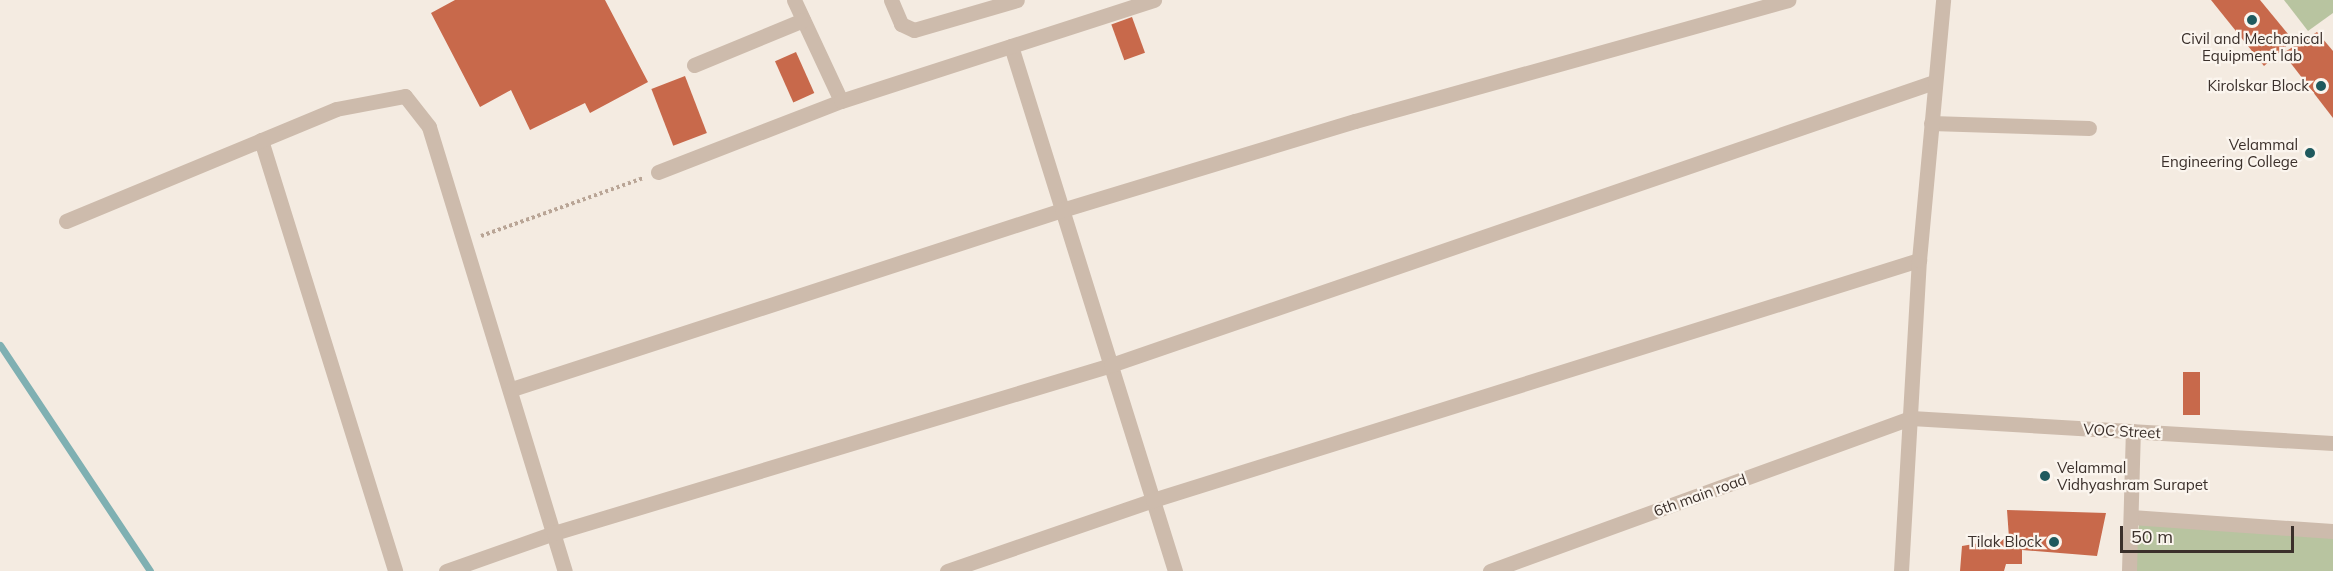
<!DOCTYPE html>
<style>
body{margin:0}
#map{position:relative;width:2333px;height:571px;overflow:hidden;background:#f4ebe1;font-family:Mulish,sans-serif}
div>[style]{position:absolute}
.green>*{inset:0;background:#b8c4a0}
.stream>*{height:7px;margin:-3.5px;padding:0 3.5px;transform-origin:3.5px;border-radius:3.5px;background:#7fb0b2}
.building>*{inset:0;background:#c8694b;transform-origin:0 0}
.path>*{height:4px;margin-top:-2px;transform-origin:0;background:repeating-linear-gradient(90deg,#b9a596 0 3px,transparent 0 6px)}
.minor>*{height:15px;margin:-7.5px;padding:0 7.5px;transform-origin:7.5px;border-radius:7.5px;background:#cdbbac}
.dots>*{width:16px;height:16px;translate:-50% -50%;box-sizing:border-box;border:3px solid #fbf5ee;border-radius:50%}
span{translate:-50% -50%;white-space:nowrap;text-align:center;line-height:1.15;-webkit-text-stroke:4.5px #fbf5ee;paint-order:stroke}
.poi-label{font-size:15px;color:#3b302b}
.right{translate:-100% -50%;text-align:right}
.left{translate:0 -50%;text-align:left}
.street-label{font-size:15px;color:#3b302b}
.scale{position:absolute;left:2120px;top:526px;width:174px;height:27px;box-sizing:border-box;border:3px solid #3b302b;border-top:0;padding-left:8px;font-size:18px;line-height:21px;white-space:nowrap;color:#3b302b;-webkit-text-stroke:4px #fbf5ee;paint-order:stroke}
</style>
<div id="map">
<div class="green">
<div style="clip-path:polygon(2284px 0,2333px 0,2333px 13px,2308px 31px)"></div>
<div style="clip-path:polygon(2139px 524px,2333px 537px,2333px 571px,2134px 571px)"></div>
</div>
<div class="stream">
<div style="left:0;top:345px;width:271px;rotate:56.4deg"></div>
</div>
<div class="building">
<div style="clip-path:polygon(455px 0,605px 0,648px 82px,590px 113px,585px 103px,530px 130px,511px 90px,480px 107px,431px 13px)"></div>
<div style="clip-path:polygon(2211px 0,2260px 0,2293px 40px,2264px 66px)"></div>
<div style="left:1132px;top:17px;width:38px;height:22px;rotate:70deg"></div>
<div style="clip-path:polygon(2317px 32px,2333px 51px,2333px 118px,2283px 53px)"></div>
<div style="left:796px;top:52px;width:45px;height:23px;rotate:66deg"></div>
<div style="left:685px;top:76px;width:61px;height:36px;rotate:69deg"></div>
<div style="left:2183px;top:372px;width:17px;height:43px"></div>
<div style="clip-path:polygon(2007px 510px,2106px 513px,2097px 556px,2022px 550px,2022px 564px,2006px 564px,2004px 571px,1960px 571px,1962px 546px,2009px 538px)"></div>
</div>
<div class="path">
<div style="left:481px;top:236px;width:172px;rotate:-19.7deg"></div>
</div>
<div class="minor">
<div style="left:794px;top:0;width:111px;rotate:65deg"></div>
<div style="left:891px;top:0;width:26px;rotate:67deg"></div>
<div style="left:901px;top:24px;width:14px;rotate:25deg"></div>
<div style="left:914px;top:30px;width:107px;rotate:-16.2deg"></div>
<div style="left:1011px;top:46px;width:550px;rotate:72.65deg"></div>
<div style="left:694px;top:65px;width:118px;rotate:-22.4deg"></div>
<div style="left:1931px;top:123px;width:158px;rotate:1.8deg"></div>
<div style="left:261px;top:140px;width:451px;rotate:72.7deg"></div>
<div style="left:658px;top:172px;width:196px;rotate:-21.2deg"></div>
<div style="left:841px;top:101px;width:329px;rotate:-17.9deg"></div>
<div style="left:66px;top:221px;width:292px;rotate:-22.5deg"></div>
<div style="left:336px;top:109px;width:70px;rotate:-10.7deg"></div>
<div style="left:405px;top:96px;width:39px;rotate:52deg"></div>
<div style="left:429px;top:127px;width:464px;rotate:73deg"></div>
<div style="left:512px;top:389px;width:578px;rotate:-18.03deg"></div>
<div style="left:1062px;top:210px;width:306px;rotate:-16.9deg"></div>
<div style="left:1355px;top:121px;width:450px;rotate:-15.6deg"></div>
<div style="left:2131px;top:517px;width:202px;rotate:4deg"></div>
<div style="left:446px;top:571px;width:114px;rotate:-19.4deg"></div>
<div style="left:554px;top:533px;width:582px;rotate:-16.78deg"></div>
<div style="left:1111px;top:365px;width:870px;rotate:-18.98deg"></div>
<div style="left:947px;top:571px;width:218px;rotate:-19deg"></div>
<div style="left:1153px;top:500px;width:803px;rotate:-17.4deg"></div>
<div style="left:1490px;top:571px;width:448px;rotate:-20deg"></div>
<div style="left:1911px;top:418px;width:423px;rotate:3.4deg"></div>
<div style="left:1901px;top:571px;width:312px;rotate:-86.7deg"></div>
<div style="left:1919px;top:260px;width:261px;rotate:-84.7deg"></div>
<div style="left:2129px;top:571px;width:140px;rotate:-88.4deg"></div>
</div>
<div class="dots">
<div style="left:2252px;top:20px;background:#1f5a5e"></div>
<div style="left:2321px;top:86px;background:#1f5a5e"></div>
<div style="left:2310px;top:153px;background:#1f5a5e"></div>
<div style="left:2045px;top:476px;background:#1f5a5e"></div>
<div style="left:2054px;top:542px;background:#1f5a5e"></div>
</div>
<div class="poi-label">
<span style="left:2252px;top:47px">Civil and Mechanical<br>Equipment lab</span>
<span class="right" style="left:2309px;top:86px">Kirolskar Block</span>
<span class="right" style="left:2298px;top:153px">Velammal<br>Engineering College</span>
<span class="left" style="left:2057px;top:476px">Velammal<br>Vidhyashram Surapet</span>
<span class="right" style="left:2042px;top:542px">Tilak Block</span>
</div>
<div class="street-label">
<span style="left:2122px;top:431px;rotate:3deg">VOC Street</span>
<span style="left:1700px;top:495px;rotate:-20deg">6th main road</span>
</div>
<div class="scale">50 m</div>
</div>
